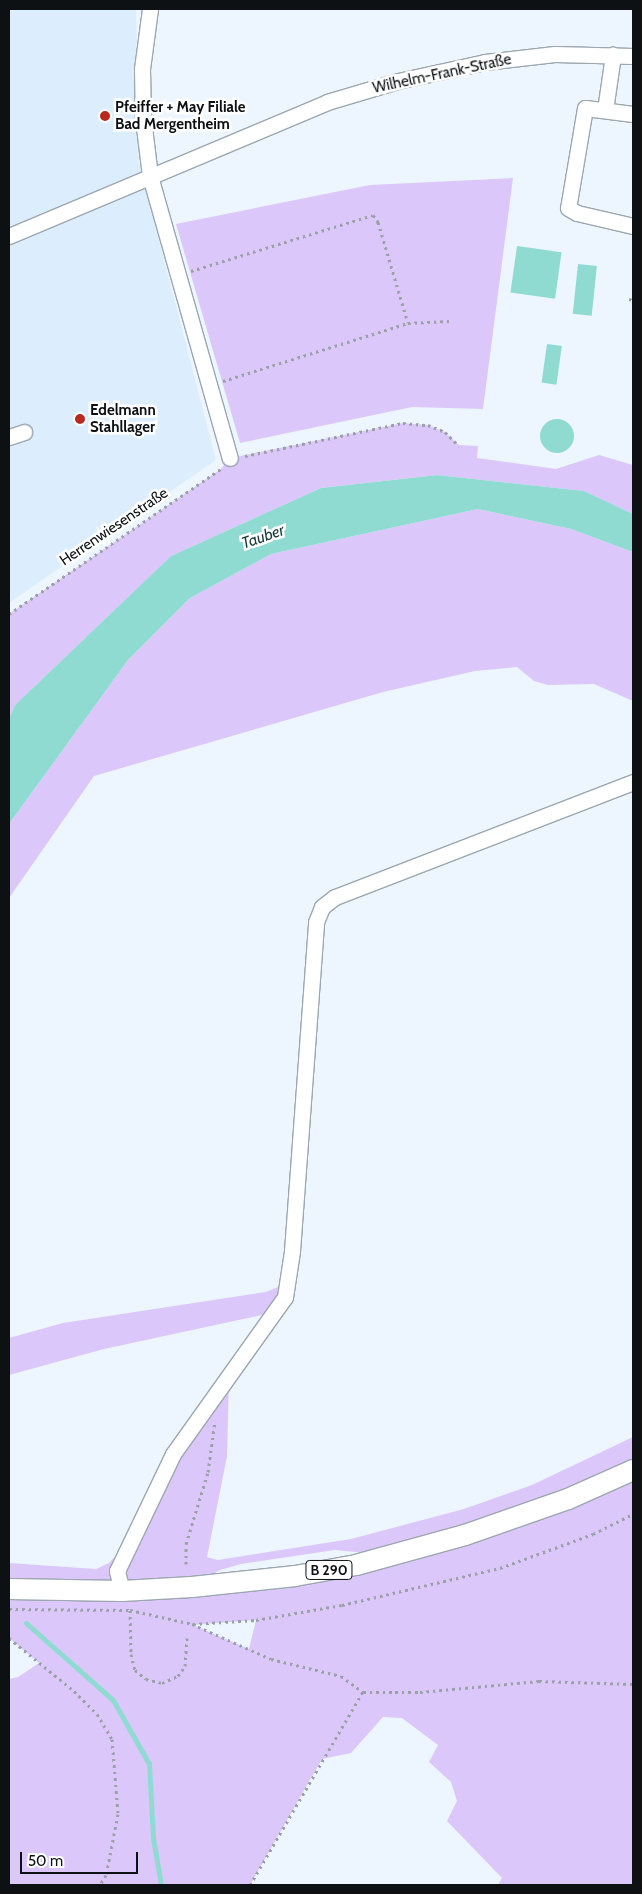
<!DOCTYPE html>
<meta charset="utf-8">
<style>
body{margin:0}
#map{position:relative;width:642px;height:1894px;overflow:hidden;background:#edf6fe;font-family:Cabin,sans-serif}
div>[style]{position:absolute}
.built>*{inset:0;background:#dceefe}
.green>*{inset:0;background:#dbc7f9}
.water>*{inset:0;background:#8fdbd2;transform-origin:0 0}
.round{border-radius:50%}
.stream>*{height:5px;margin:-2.5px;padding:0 2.5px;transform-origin:2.5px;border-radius:2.5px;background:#8fdbd2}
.path>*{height:3px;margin-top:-1.5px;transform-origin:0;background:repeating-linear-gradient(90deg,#9aa1a7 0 2.5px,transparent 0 6.5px)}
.roads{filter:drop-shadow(1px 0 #9ca7b0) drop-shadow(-1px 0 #9ca7b0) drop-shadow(0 1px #9ca7b0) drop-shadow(0 -1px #9ca7b0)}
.minor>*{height:15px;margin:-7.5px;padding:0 7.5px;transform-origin:7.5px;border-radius:7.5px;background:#fff}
.major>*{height:20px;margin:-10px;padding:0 10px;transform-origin:10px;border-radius:10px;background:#fff}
.dots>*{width:14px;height:14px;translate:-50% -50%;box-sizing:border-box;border:2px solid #fff;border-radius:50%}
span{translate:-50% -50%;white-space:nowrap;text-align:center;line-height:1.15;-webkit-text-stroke:5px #fff;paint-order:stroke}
.shield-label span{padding:1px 4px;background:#fff;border:1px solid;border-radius:4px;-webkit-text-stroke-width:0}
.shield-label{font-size:14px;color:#0d1114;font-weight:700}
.street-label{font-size:15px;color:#0d1114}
.poi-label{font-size:15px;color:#0d1114;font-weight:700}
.left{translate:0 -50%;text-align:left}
.water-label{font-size:16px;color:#193e3a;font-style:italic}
.frame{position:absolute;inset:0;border:10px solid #0d1114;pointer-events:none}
.scale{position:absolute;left:20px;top:1852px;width:118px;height:22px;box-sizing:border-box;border:2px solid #0d1114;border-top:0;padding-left:6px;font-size:15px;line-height:18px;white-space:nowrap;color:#0d1114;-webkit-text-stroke:4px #fff;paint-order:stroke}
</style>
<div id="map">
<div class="built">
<div style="clip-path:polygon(9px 9px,136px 9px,139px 163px,216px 460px,9px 603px)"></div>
</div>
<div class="green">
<div style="clip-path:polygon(513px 178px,483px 409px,412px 407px,240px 443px,176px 224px,370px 185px)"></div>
<div style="clip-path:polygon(403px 423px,428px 425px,445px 432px,459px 445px,478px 446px,477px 458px,556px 469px,599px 455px,633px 465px,633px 514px,584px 491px,437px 475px,321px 488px,171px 556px,15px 705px,9px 719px,9px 614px,221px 469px,230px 458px)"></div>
<div style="clip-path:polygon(478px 509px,571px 529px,633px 552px,633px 701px,594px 684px,548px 685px,534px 681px,517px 667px,475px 671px,383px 692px,94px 776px,9px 898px,9px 824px,128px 660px,190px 598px,271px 554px)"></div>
<div style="clip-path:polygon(288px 1283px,276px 1312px,104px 1349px,9px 1375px,9px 1338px,63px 1323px,266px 1292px)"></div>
<div style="clip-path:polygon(evenodd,229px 1377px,227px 1456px,207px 1557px,218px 1560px,351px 1539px,464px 1509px,532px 1485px,633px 1437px,633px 1885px,498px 1885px,502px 1878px,447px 1821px,457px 1801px,451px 1782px,429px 1762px,438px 1745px,402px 1718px,383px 1717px,351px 1753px,322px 1759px,250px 1885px,9px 1885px,9px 1679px,18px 1677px,39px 1663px,9px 1638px,9px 1563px,96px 1569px,109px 1563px,128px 1542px,173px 1454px,229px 1377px,335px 1550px,366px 1553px,194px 1586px,220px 1570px,241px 1564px,335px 1550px,229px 1377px,256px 1620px,249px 1649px,193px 1625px,255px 1620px,256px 1620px)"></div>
</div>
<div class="water">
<div style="left:517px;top:246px;width:45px;height:47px;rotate:8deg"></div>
<div style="left:578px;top:264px;width:19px;height:50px;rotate:6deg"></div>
<div style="left:547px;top:344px;width:15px;height:39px;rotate:8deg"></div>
<div class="round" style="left:540px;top:419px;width:34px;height:34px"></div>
<div style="clip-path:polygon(437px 475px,584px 491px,633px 514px,633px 552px,571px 529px,478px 509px,271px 554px,190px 598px,128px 660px,9px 824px,9px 719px,15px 705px,171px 556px,321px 488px)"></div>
</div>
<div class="stream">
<div style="left:26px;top:1623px;width:116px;rotate:41.5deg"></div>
<div style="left:113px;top:1700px;width:73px;rotate:60.6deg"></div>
<div style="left:149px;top:1764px;width:74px;rotate:86.9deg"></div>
<div style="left:153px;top:1838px;width:48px;rotate:80.3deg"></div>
</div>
<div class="path">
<div style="left:191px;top:271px;width:190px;rotate:-17.1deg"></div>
<div style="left:373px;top:215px;width:9px;rotate:54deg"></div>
<div style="left:378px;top:222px;width:105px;rotate:73.5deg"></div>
<div style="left:629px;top:299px;width:4px;rotate:14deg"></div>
<div style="left:223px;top:381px;width:194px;rotate:-17.4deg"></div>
<div style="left:408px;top:323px;width:41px;rotate:-2.8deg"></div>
<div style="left:245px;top:456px;width:161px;rotate:-11.8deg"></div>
<div style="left:403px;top:423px;width:25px;rotate:5deg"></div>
<div style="left:428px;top:425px;width:18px;rotate:22deg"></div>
<div style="left:445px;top:432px;width:20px;rotate:45deg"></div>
<div style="left:9px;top:614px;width:257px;rotate:-34.4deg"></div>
<div style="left:186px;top:1564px;width:20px;rotate:-90deg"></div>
<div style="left:186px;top:1544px;width:75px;rotate:-73deg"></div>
<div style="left:208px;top:1472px;width:51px;rotate:-82.2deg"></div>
<div style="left:9px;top:1609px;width:121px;rotate:0.5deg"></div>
<div style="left:130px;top:1610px;width:64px;rotate:12.7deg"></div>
<div style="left:192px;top:1624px;width:86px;rotate:23.9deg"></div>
<div style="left:271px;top:1659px;width:72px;rotate:13.7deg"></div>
<div style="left:341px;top:1676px;width:27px;rotate:36deg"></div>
<div style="left:363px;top:1692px;width:57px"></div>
<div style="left:420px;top:1692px;width:120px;rotate:-5.3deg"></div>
<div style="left:539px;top:1681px;width:94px;rotate:1.8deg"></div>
<div style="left:130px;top:1610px;width:44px;rotate:88.7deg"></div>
<div style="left:131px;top:1654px;width:16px;rotate:76deg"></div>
<div style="left:135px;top:1670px;width:14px;rotate:39deg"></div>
<div style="left:146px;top:1679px;width:16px;rotate:14deg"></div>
<div style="left:162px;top:1683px;width:17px;rotate:-24deg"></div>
<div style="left:178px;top:1676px;width:12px;rotate:-55deg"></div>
<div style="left:185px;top:1666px;width:28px;rotate:-86deg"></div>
<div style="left:193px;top:1624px;width:63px;rotate:-3.6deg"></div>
<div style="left:256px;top:1620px;width:87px;rotate:-9.9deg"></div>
<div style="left:342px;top:1605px;width:162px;rotate:-13.2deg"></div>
<div style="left:500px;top:1568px;width:99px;rotate:-20.1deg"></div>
<div style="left:593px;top:1534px;width:45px;rotate:-26.6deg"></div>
<div style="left:9px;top:1638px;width:84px;rotate:39.2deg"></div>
<div style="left:74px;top:1691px;width:33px;rotate:45deg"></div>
<div style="left:97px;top:1714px;width:29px;rotate:59deg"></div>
<div style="left:112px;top:1739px;width:75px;rotate:85.4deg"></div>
<div style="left:118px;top:1814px;width:62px;rotate:101.1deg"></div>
<div style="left:106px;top:1875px;width:12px;rotate:121deg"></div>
<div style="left:250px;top:1885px;width:224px;rotate:-59.7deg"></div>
</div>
<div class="roads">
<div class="minor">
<div style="left:150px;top:9px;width:61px;rotate:97.6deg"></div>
<div style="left:142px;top:69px;width:50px;rotate:88.9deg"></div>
<div style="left:143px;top:119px;width:57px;rotate:83deg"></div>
<div style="left:150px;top:176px;width:293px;rotate:74.2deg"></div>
<div style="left:605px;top:110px;width:56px;rotate:-81.7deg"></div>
<div style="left:633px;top:114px;width:48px;rotate:-172.9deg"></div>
<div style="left:585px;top:108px;width:101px;rotate:99.6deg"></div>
<div style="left:568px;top:208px;width:10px;rotate:29deg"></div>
<div style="left:577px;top:213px;width:57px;rotate:13.1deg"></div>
<div style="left:9px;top:236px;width:345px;rotate:-22.8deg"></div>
<div style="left:327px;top:102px;width:74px;rotate:-16.5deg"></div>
<div style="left:398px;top:81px;width:89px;rotate:-12.3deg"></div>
<div style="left:485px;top:62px;width:70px;rotate:-6.5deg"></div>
<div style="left:555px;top:54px;width:78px;rotate:1.5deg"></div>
<div style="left:9px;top:437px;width:16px;rotate:-18deg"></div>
<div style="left:122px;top:1591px;width:21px;rotate:-104deg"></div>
<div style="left:117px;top:1571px;width:130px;rotate:-64.4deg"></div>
<div style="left:173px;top:1454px;width:193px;rotate:-54.5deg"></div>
<div style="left:285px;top:1297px;width:47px;rotate:-81.3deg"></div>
<div style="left:292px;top:1251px;width:330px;rotate:-85.8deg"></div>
<div style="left:316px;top:922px;width:16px;rotate:-68deg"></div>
<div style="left:322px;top:907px;width:16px;rotate:-38deg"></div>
<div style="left:335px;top:897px;width:319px;rotate:-21.1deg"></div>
</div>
<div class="major">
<div style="left:9px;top:1589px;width:113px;rotate:1deg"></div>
<div style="left:122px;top:1591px;width:70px;rotate:-3.3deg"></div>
<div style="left:192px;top:1587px;width:104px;rotate:-6.1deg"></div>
<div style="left:295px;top:1576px;width:62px;rotate:-10.2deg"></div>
<div style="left:356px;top:1565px;width:113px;rotate:-15.4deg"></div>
<div style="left:465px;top:1535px;width:109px;rotate:-19.3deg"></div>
<div style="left:568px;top:1499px;width:71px;rotate:-24deg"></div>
</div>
</div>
<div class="dots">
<div style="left:105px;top:116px;background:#b72a1d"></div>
<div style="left:80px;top:419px;background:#b72a1d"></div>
</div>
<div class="shield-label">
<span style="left:329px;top:1570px">B 290</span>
</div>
<div class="street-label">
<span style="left:442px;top:74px;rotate:-12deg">Wilhelm-Frank-Straße</span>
<span style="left:114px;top:527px;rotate:-34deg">Herrenwiesenstraße</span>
</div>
<div class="poi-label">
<span class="left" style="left:115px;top:116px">Pfeiffer + May Filiale<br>Bad Mergentheim</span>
<span class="left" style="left:90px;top:419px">Edelmann<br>Stahllager</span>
</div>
<div class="water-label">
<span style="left:263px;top:537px;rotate:-19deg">Tauber</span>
</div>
<div class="frame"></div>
<div class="scale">50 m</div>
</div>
